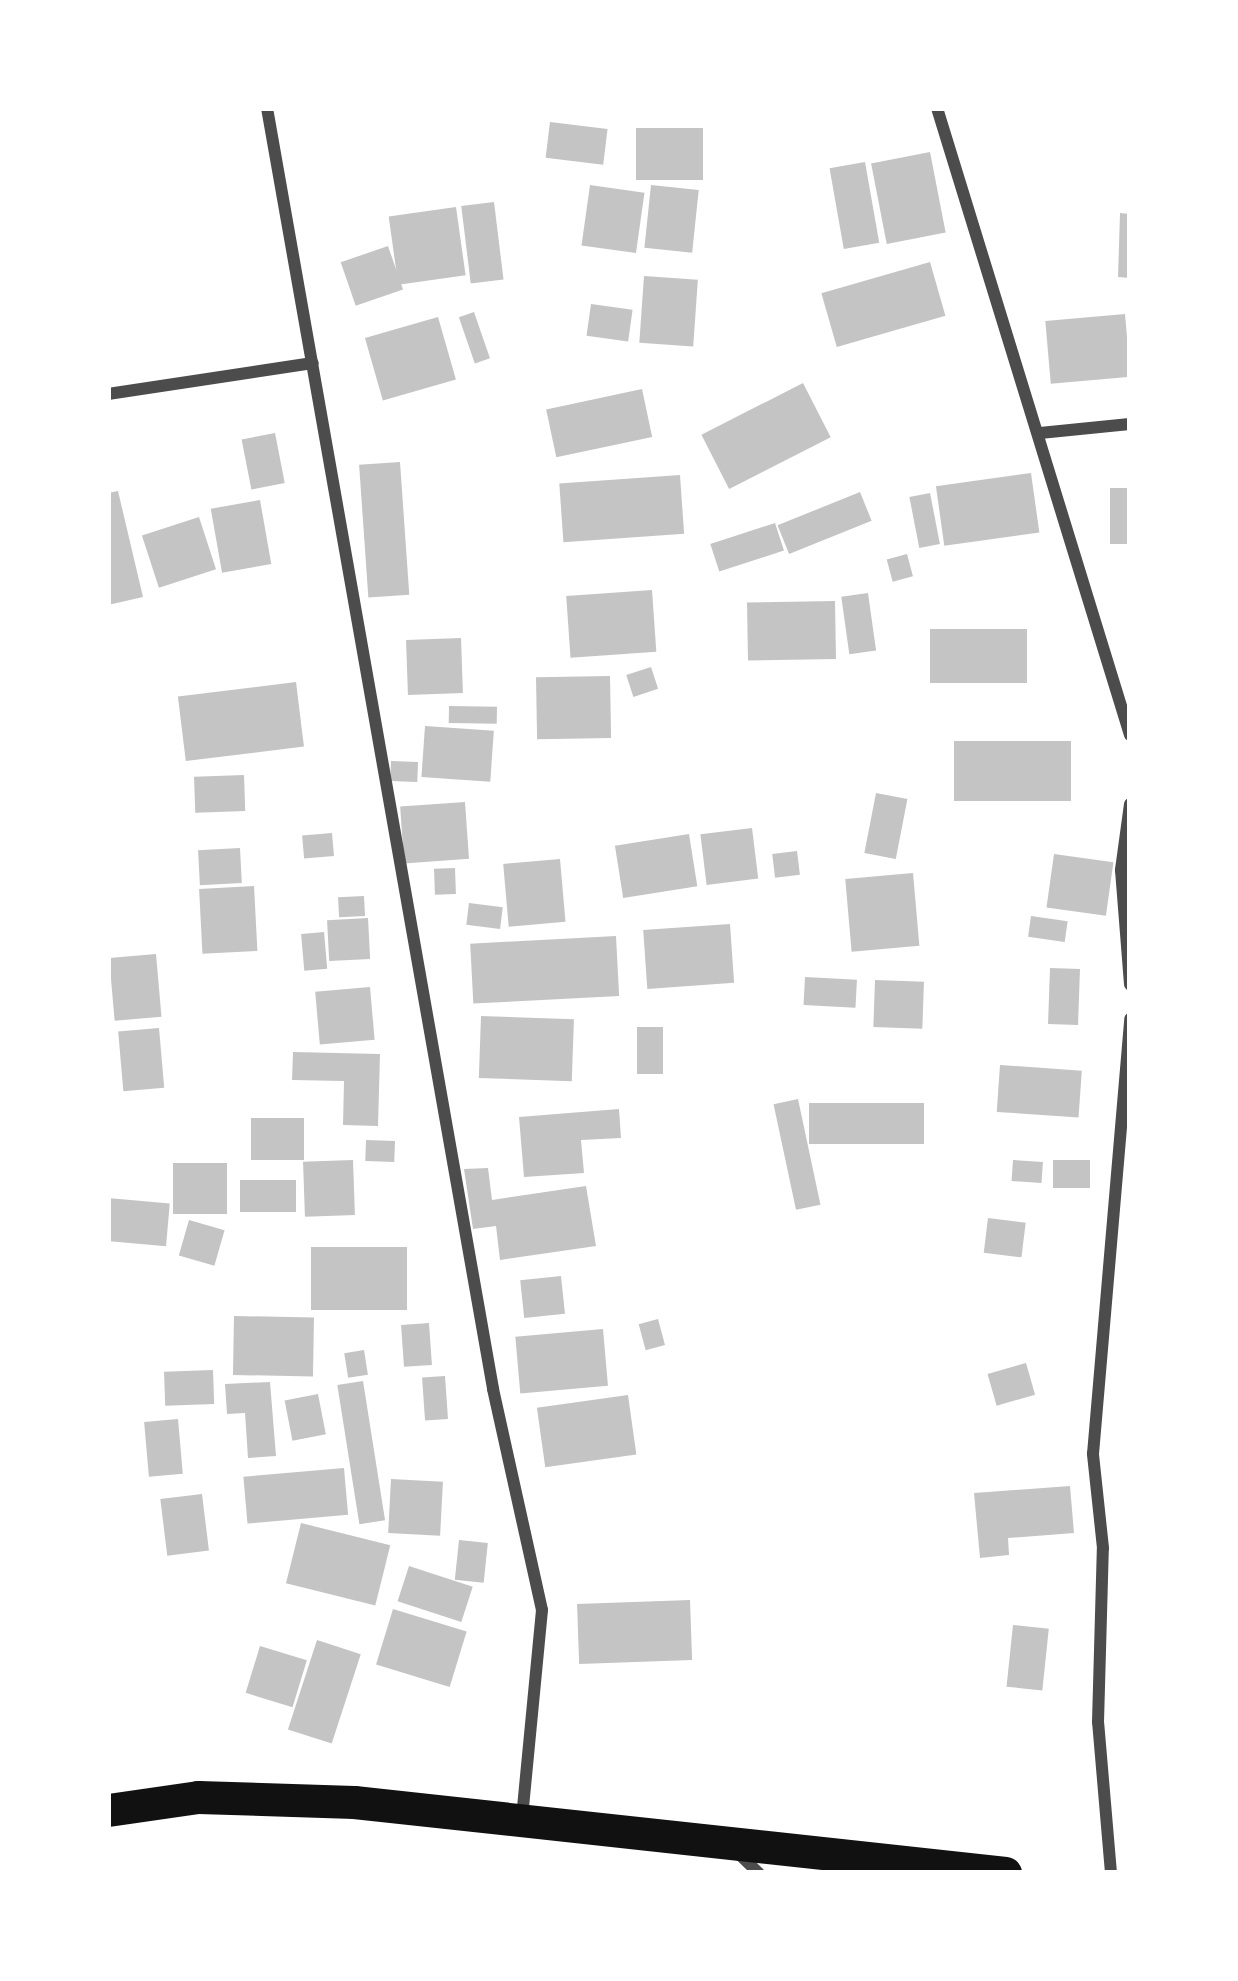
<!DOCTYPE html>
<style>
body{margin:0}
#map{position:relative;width:1238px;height:1981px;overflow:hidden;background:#fff;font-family:"Fira Sans Condensed",sans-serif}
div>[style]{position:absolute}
.building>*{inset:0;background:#c4c4c4;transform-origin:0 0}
.minor>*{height:12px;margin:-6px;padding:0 6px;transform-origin:6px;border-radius:6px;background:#4c4c4c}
.trunk>*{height:33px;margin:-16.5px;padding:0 16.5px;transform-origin:16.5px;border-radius:16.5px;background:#111}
span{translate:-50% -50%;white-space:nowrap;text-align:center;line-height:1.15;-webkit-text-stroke:12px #fff;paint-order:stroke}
.frame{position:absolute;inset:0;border:111px solid #fff;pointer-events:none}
</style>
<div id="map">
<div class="building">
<div style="left:550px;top:122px;width:58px;height:36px;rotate:7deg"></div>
<div style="left:636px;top:128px;width:67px;height:52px"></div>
<div style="left:930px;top:152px;width:82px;height:60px;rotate:79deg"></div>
<div style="left:865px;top:162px;width:82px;height:36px;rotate:80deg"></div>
<div style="left:590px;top:185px;width:55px;height:61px;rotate:8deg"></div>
<div style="left:651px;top:185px;width:48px;height:63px;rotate:6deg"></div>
<div style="left:494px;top:202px;width:78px;height:33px;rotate:83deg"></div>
<div style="left:456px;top:207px;width:69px;height:68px;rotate:82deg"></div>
<div style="clip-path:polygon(1120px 213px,1130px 214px,1130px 278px,1118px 277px)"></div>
<div style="left:388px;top:246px;width:46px;height:50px;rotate:71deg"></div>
<div style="left:930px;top:262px;width:56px;height:113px;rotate:74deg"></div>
<div style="left:644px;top:276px;width:54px;height:67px;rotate:4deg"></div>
<div style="left:591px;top:304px;width:42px;height:32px;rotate:8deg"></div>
<div style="left:474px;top:312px;width:49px;height:16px;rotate:71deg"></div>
<div style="left:1125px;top:314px;width:63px;height:80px;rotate:85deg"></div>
<div style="left:438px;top:317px;width:65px;height:76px;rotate:74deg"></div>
<div style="left:803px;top:383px;width:61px;height:114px;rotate:63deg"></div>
<div style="left:642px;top:389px;width:49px;height:98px;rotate:78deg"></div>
<div style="left:275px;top:433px;width:51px;height:34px;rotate:79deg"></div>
<div style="left:400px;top:462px;width:133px;height:41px;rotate:86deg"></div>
<div style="left:1031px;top:473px;width:60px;height:96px;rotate:82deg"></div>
<div style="left:680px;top:475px;width:59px;height:121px;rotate:86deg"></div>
<div style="left:1110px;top:488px;width:20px;height:56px"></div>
<div style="clip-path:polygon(118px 491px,143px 597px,108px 605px,108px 493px)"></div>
<div style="left:860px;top:492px;width:31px;height:89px;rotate:68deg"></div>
<div style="left:930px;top:493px;width:52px;height:21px;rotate:79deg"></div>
<div style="left:260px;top:500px;width:65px;height:50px;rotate:80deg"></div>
<div style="left:199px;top:517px;width:55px;height:60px;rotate:72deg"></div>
<div style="left:775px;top:523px;width:29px;height:68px;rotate:72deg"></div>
<div style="left:907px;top:554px;width:23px;height:21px;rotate:75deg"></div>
<div style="left:652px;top:590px;width:62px;height:86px;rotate:86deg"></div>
<div style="left:868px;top:593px;width:58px;height:27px;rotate:82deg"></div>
<div style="left:835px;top:601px;width:58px;height:88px;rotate:89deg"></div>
<div style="left:930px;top:629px;width:97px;height:54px"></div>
<div style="left:461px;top:638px;width:55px;height:55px;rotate:88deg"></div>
<div style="left:651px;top:667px;width:23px;height:26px;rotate:72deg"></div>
<div style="left:610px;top:676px;width:62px;height:74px;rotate:89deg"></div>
<div style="left:296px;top:682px;width:65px;height:119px;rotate:83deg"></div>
<div style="left:449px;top:706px;width:48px;height:17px;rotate:1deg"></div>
<div style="left:425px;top:726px;width:69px;height:51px;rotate:4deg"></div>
<div style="left:954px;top:741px;width:117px;height:60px"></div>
<div style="left:391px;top:761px;width:27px;height:20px;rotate:2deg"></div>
<div style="left:244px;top:775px;width:36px;height:50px;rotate:88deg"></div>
<div style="left:876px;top:793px;width:32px;height:61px;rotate:11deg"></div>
<div style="left:465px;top:802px;width:57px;height:65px;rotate:86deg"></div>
<div style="left:752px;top:828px;width:51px;height:52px;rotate:83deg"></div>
<div style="left:332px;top:833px;width:23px;height:30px;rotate:85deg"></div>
<div style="left:689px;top:834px;width:53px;height:75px;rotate:81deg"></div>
<div style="left:240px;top:848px;width:35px;height:42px;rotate:87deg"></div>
<div style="left:797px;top:851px;width:24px;height:25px;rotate:83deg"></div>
<div style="left:1054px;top:854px;width:60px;height:54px;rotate:8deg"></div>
<div style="left:560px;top:859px;width:63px;height:57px;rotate:85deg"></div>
<div style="left:455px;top:868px;width:26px;height:21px;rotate:88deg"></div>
<div style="left:913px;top:873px;width:73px;height:68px;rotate:85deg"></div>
<div style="left:254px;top:886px;width:65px;height:55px;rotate:87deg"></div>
<div style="left:364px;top:896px;width:20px;height:26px;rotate:87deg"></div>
<div style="left:469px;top:903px;width:34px;height:22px;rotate:7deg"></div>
<div style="left:1031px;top:916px;width:37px;height:21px;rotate:8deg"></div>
<div style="left:368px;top:918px;width:41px;height:41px;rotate:87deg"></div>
<div style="left:730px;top:924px;width:59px;height:87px;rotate:86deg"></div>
<div style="left:324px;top:932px;width:37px;height:23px;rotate:85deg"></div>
<div style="left:616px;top:936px;width:60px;height:146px;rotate:87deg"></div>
<div style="left:156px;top:954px;width:63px;height:47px;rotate:85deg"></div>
<div style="left:1050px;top:968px;width:30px;height:56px;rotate:2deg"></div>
<div style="left:805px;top:977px;width:52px;height:28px;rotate:3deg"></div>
<div style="left:875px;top:980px;width:49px;height:47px;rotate:2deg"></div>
<div style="left:370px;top:987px;width:53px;height:55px;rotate:85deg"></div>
<div style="left:481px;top:1016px;width:93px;height:62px;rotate:2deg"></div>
<div style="left:637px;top:1027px;width:26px;height:47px"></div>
<div style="left:159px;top:1028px;width:60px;height:41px;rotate:85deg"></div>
<div style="clip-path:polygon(293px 1052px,380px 1054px,378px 1126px,343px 1125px,344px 1081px,292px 1080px)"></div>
<div style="left:1000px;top:1065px;width:82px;height:47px;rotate:4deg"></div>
<div style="left:798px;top:1099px;width:108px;height:25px;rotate:78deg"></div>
<div style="left:809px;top:1103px;width:115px;height:41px"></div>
<div style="clip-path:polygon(619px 1109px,621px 1138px,581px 1140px,584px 1173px,524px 1177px,519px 1117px)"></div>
<div style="left:251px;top:1118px;width:53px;height:42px"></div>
<div style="left:366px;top:1140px;width:29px;height:21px;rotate:2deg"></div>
<div style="left:353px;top:1160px;width:55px;height:50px;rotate:88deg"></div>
<div style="left:1013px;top:1160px;width:30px;height:21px;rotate:4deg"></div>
<div style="left:1053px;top:1160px;width:37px;height:28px"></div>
<div style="left:173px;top:1163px;width:54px;height:51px"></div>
<div style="clip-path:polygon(488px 1168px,492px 1200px,586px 1186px,596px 1246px,500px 1260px,496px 1226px,473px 1229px,464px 1169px)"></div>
<div style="left:240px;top:1180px;width:56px;height:32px"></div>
<div style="left:108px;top:1198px;width:62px;height:43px;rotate:5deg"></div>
<div style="left:988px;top:1218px;width:38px;height:35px;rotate:7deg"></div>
<div style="left:189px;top:1220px;width:37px;height:37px;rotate:16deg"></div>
<div style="left:311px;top:1247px;width:96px;height:63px"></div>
<div style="left:561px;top:1276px;width:38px;height:41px;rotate:84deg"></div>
<div style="left:234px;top:1316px;width:80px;height:59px;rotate:1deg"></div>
<div style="left:658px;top:1319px;width:27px;height:20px;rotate:75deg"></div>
<div style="left:429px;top:1323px;width:42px;height:28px;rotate:86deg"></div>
<div style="left:603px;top:1329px;width:57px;height:88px;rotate:85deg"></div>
<div style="left:364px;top:1350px;width:25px;height:20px;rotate:81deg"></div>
<div style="left:1026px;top:1363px;width:33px;height:40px;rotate:74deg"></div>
<div style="left:213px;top:1370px;width:34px;height:49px;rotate:88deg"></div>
<div style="left:445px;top:1376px;width:43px;height:23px;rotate:86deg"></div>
<div style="left:363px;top:1381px;width:141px;height:26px;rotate:81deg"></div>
<div style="clip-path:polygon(270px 1382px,276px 1456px,248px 1458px,245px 1413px,227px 1414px,225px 1384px)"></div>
<div style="left:318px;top:1394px;width:41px;height:34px;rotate:79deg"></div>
<div style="left:628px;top:1395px;width:60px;height:92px;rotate:82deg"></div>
<div style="left:178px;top:1419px;width:55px;height:34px;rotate:85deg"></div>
<div style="left:344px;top:1468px;width:47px;height:101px;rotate:85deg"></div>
<div style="left:391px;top:1479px;width:52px;height:54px;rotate:3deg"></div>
<div style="clip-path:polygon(1070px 1486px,1074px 1533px,1008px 1538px,1009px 1555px,980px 1558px,974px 1493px)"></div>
<div style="left:202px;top:1494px;width:57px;height:42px;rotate:83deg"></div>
<div style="left:301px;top:1523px;width:92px;height:62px;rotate:14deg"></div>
<div style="left:459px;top:1540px;width:29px;height:40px;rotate:6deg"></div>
<div style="left:409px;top:1566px;width:67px;height:37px;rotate:18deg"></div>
<div style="left:690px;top:1600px;width:60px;height:113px;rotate:88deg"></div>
<div style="left:393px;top:1609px;width:77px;height:58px;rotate:17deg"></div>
<div style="left:1013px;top:1625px;width:36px;height:62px;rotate:6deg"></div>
<div style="left:317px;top:1640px;width:46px;height:94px;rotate:18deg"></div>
<div style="left:260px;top:1646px;width:49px;height:49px;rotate:17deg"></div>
</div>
<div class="minor">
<div style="left:267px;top:108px;width:1301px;rotate:79.99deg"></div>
<div style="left:493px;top:1389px;width:226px;rotate:77.5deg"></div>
<div style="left:542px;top:1610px;width:207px;rotate:95.5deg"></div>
<div style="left:937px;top:108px;width:656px;rotate:72.89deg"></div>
<div style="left:108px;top:394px;width:207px;rotate:-8.6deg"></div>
<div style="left:1040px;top:433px;width:90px;rotate:-5.7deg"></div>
<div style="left:1130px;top:804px;width:67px;rotate:97.8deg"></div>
<div style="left:1121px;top:870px;width:115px;rotate:85.5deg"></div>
<div style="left:739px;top:1854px;width:28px;rotate:44deg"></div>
<div style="left:1111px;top:1873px;width:152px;rotate:-94.9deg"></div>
<div style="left:1098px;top:1722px;width:174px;rotate:-88.4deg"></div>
<div style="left:1103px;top:1548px;width:95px;rotate:-96.1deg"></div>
<div style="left:1093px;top:1454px;width:437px;rotate:-85.1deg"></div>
</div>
<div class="trunk">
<div style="left:108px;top:1810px;width:91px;rotate:-8.2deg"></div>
<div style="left:198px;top:1797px;width:156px;rotate:1.8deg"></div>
<div style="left:354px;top:1802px;width:655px;rotate:6.22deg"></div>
</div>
<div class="frame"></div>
</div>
